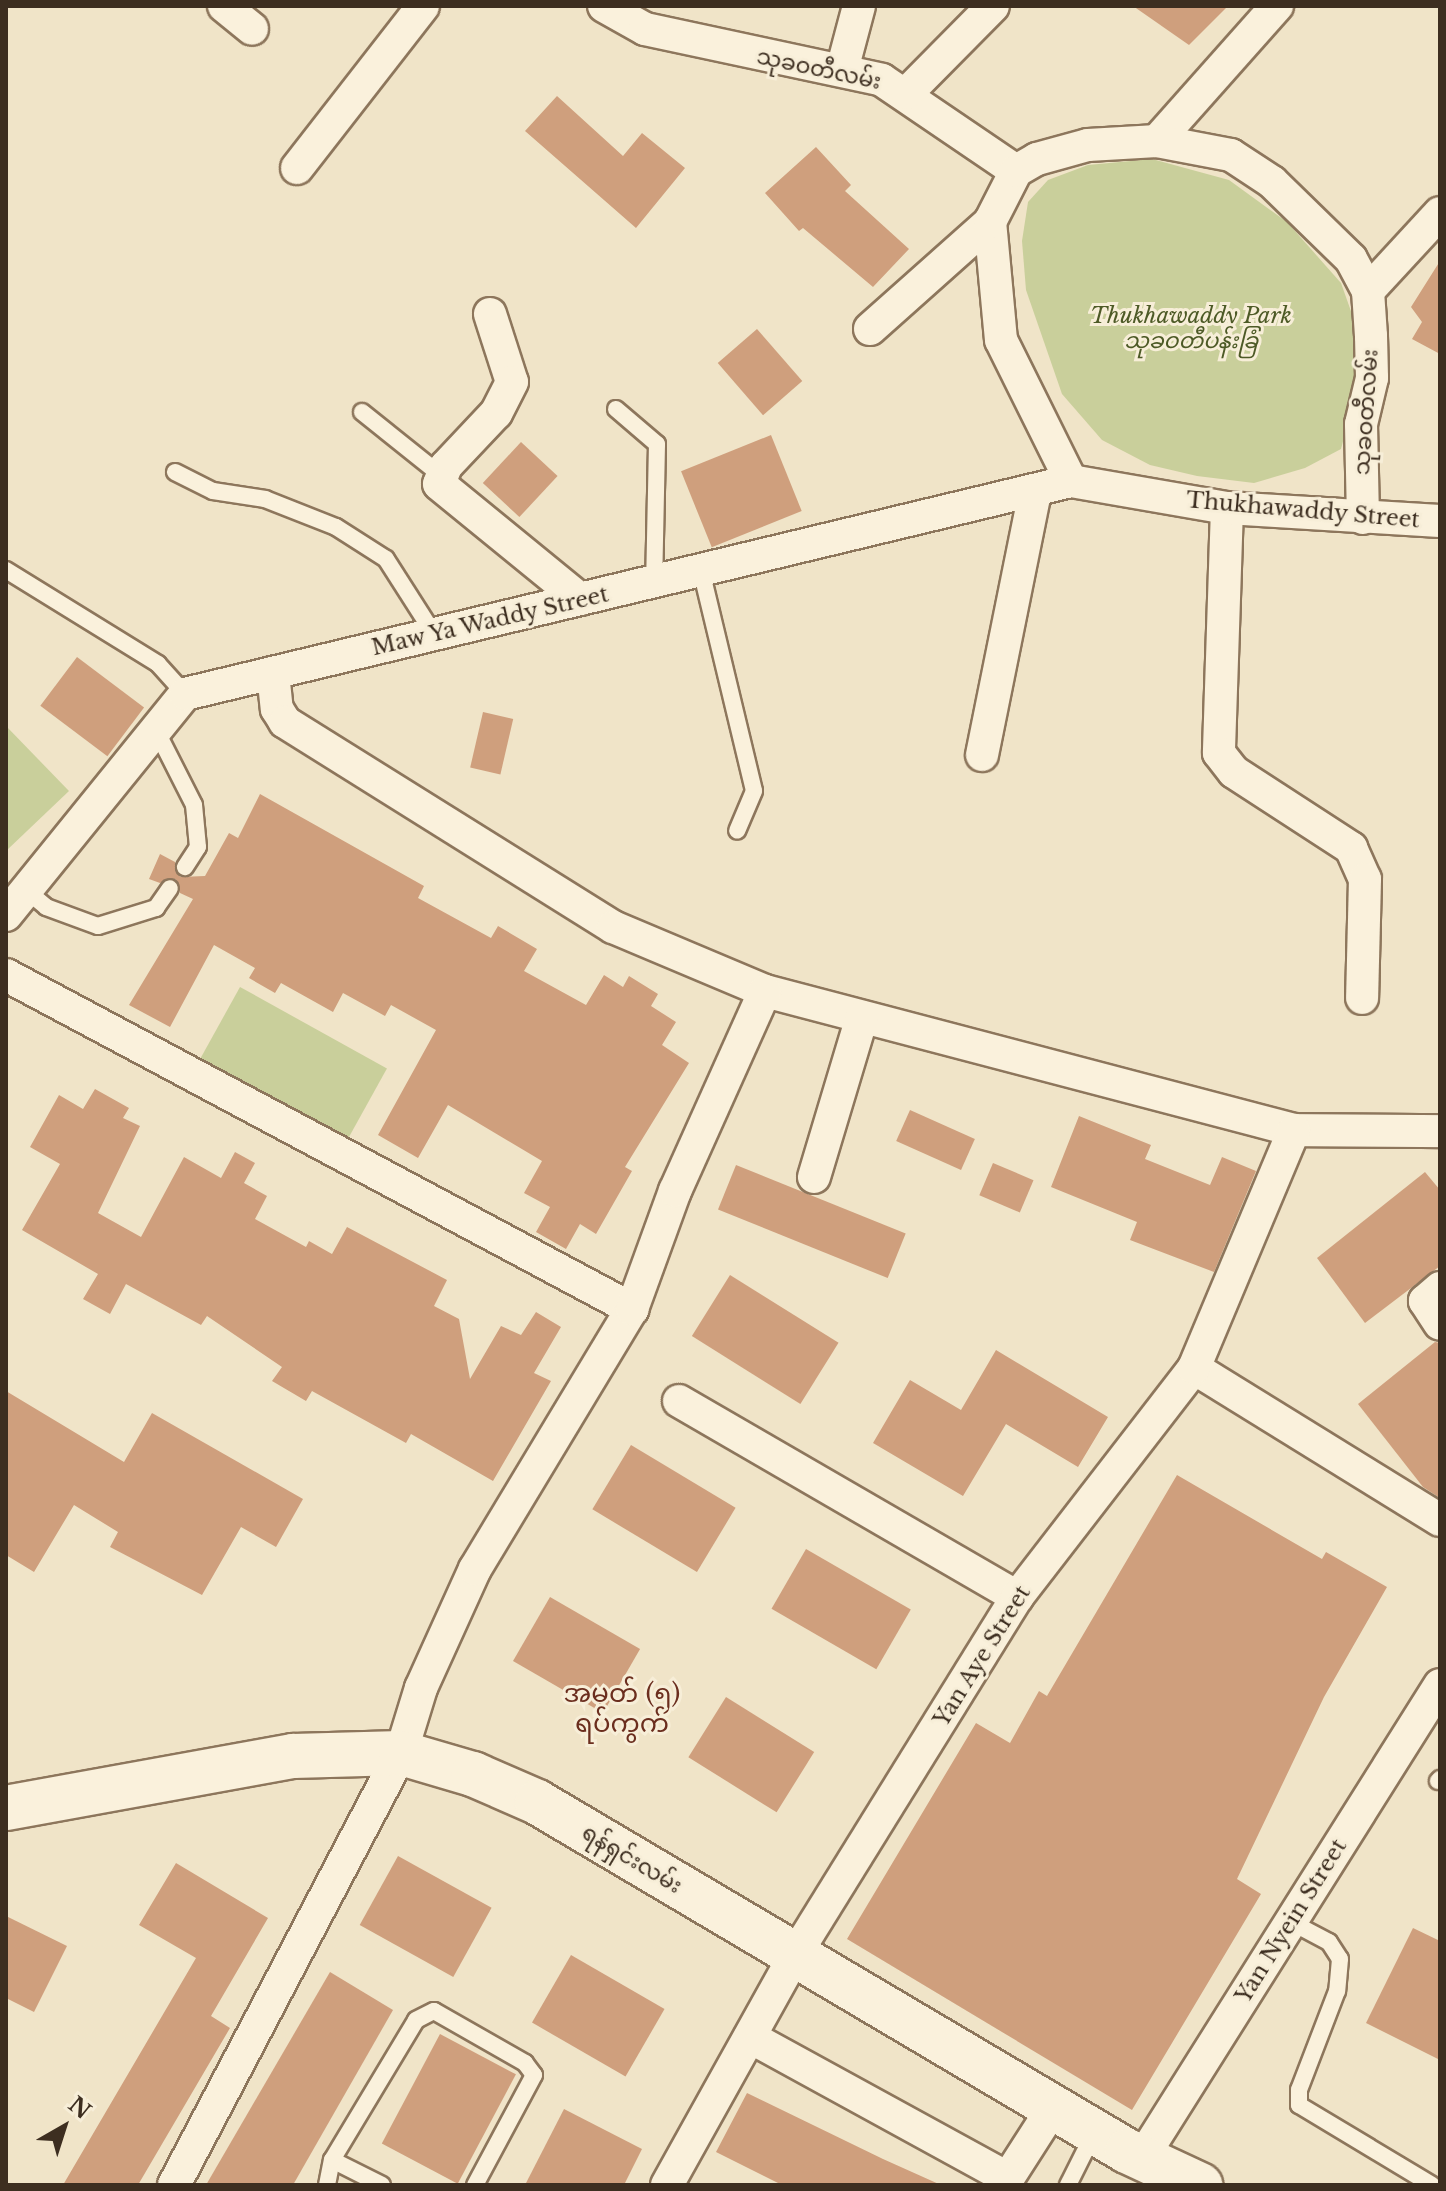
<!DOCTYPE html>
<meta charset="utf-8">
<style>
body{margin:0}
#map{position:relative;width:1446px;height:2191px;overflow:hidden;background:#f0e4c8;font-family:"Libre Baskerville","Noto Sans Myanmar",serif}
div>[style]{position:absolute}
.green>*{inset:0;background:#c9cf9b;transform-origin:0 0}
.building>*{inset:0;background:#cf9f7d;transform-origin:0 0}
.roads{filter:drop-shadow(2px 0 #8d765c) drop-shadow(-2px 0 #8d765c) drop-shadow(0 2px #8d765c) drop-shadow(0 -2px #8d765c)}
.service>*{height:16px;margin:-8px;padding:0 8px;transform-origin:8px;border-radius:8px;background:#faf1dc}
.minor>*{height:32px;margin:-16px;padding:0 16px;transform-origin:16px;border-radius:16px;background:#faf1dc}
.secondary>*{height:44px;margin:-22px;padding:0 22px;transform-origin:22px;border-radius:22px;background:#faf1dc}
span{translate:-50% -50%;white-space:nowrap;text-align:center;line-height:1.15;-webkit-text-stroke:6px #f7eed8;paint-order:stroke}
.street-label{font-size:22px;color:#3d2e20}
.park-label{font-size:22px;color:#4d5a26;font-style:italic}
.quarter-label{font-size:26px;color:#6b2e1e}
.frame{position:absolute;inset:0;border:8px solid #3d2e20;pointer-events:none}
.north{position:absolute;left:24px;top:2087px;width:80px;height:80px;-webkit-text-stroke:6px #f7eed8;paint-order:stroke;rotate:39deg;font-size:22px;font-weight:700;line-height:32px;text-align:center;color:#3d2e20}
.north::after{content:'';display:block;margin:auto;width:28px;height:36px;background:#3d2e20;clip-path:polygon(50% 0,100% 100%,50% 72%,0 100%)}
</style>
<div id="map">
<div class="green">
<div style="clip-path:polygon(1152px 159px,1229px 180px,1287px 222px,1341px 283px,1358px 331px,1353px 403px,1341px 449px,1305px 468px,1254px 483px,1197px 476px,1150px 465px,1102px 440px,1062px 394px,1026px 290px,1022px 241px,1028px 202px,1048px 180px,1088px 165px)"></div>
<div style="clip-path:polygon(6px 726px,69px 791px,6px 851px)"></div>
<div style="left:240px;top:987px;width:168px;height:84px;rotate:29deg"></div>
</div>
<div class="building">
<div style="clip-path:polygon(1133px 6px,1228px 6px,1189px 45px)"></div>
<div style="clip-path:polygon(557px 96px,623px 156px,642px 133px,685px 168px,636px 228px,525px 131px)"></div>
<div style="clip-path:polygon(816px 147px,851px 185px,845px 191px,909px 249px,873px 287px,803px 228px,799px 231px,765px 193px)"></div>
<div style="clip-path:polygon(1440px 261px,1440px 354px,1412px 339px,1422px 322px,1411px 307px)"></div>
<div style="left:757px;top:329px;width:69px;height:52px;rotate:49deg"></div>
<div style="left:771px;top:435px;width:82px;height:97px;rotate:68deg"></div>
<div style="left:521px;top:442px;width:50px;height:56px;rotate:43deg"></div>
<div style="left:77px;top:657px;width:84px;height:61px;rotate:37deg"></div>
<div style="left:483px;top:712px;width:31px;height:57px;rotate:13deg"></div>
<div style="clip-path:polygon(260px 794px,424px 886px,418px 898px,491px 938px,498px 926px,537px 949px,524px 971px,586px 1005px,604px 975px,623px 987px,629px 976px,658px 994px,651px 1006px,676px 1022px,662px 1045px,689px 1063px,625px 1167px,632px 1171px,596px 1234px,580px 1224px,566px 1249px,536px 1232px,550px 1207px,524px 1193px,542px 1161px,448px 1105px,418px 1158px,378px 1135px,436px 1030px,391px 1005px,385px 1016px,343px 993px,333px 1012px,281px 983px,275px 993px,249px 978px,255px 968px,214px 945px,170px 1027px,129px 1005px,193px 899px,180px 893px,176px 879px,160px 883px,149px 879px,160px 854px,175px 862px,180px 877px,205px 876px,229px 833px,238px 838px)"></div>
<div style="clip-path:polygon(95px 1089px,129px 1108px,123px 1118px,140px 1126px,98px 1213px,141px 1237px,184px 1157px,221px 1178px,235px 1152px,255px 1163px,244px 1183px,267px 1196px,255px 1219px,306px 1247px,309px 1241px,332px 1254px,347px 1227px,447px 1280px,434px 1306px,459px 1319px,470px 1379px,501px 1326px,521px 1335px,536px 1312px,561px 1327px,534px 1373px,551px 1381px,493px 1481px,411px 1434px,406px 1443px,312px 1391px,306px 1401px,272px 1381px,282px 1367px,207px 1316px,201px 1325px,126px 1284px,110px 1314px,83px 1299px,98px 1274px,22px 1230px,60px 1164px,30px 1147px,59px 1095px,83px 1109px)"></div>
<div style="left:910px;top:1110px;width:71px;height:34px;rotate:24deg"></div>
<div style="clip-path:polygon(1079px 1116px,1151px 1145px,1145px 1159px,1210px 1185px,1222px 1157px,1256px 1171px,1214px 1272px,1130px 1240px,1137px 1222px,1051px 1187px)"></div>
<div style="left:993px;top:1163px;width:44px;height:35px;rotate:23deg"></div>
<div style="left:736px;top:1165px;width:183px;height:48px;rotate:22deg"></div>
<div style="clip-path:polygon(1425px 1172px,1440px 1190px,1440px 1266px,1365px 1323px,1317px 1258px)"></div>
<div style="left:730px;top:1275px;width:128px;height:72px;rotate:32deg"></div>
<div style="clip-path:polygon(1435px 1342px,1440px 1343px,1440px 1498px,1423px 1487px,1358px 1404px)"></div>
<div style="clip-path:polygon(996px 1350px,1108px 1417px,1078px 1467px,1006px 1424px,963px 1496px,873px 1443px,910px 1380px,961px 1410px)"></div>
<div style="clip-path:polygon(6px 1391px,124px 1462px,152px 1413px,303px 1499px,276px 1547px,241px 1527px,202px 1595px,110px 1547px,118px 1532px,74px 1505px,34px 1572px,6px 1555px)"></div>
<div style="left:631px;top:1445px;width:122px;height:75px;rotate:31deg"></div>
<div style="clip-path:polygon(1177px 1475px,1322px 1559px,1326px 1552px,1387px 1587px,1324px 1697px,1237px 1879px,1261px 1894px,1132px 2110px,847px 1939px,976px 1723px,1010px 1743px,1039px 1691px,1047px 1696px)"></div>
<div style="left:806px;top:1549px;width:121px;height:69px;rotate:30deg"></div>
<div style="left:550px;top:1597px;width:104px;height:74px;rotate:30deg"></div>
<div style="left:726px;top:1697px;width:104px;height:71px;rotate:32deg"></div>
<div style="left:398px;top:1856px;width:107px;height:79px;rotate:29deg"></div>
<div style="clip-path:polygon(176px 1863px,268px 1918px,211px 2016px,230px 2028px,138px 2185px,63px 2185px,196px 1958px,139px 1925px)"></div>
<div style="clip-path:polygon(6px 1916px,67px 1946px,34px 2012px,6px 1998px)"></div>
<div style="clip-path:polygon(1413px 1928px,1440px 1941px,1440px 2060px,1366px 2023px)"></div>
<div style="left:571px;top:1955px;width:108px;height:78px;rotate:30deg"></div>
<div style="clip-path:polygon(330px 1972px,393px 2010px,293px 2185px,206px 2185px)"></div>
<div style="left:440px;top:2034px;width:86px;height:124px;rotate:28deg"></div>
<div style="clip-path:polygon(747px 2093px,883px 2159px,941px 2185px,782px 2185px,716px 2152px)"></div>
<div style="clip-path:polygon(564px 2109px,642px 2149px,624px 2185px,525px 2185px)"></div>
</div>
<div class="roads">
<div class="service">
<div style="left:616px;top:409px;width:54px;rotate:40.5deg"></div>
<div style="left:657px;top:444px;width:138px;rotate:91.2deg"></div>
<div style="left:362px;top:412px;width:102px;rotate:38.7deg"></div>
<div style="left:175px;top:472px;width:42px;rotate:26.6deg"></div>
<div style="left:213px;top:491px;width:53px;rotate:8.7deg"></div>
<div style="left:265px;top:499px;width:76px;rotate:21.5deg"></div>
<div style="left:336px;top:527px;width:59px;rotate:32.6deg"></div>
<div style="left:386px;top:559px;width:89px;rotate:57.4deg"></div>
<div style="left:6px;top:570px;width:179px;rotate:31.7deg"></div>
<div style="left:158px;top:664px;width:40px;rotate:48deg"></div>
<div style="left:701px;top:570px;width:227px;rotate:76.5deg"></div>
<div style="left:754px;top:791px;width:43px;rotate:113deg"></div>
<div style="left:156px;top:730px;width:84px;rotate:63.1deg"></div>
<div style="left:194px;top:805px;width:42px;rotate:84.6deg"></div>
<div style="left:198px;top:847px;width:24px;rotate:123deg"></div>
<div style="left:26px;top:890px;width:26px;rotate:40deg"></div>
<div style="left:46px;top:907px;width:55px;rotate:20.1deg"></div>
<div style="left:98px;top:926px;width:61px;rotate:-17.2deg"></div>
<div style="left:156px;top:908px;width:24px;rotate:-55deg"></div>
<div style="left:1438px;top:1781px;width:3px;rotate:-45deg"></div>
<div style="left:1291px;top:1922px;width:43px;rotate:27.8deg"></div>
<div style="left:1329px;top:1942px;width:20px;rotate:57deg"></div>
<div style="left:1340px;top:1959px;width:32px;rotate:95deg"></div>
<div style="left:1337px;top:1991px;width:106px;rotate:111deg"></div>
<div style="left:1299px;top:2090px;width:15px;rotate:90deg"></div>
<div style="left:1299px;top:2105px;width:155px;rotate:31deg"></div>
<div style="left:327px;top:2185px;width:25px;rotate:-79deg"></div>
<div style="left:382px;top:2185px;width:56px;rotate:-153.4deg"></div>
<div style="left:332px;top:2160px;width:163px;rotate:-59deg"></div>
<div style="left:416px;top:2020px;width:20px;rotate:-27deg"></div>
<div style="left:434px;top:2011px;width:105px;rotate:29.7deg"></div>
<div style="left:525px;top:2063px;width:15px;rotate:53deg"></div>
<div style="left:534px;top:2075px;width:125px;rotate:118.2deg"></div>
<div style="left:1068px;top:2185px;width:58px;rotate:-63.4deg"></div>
</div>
<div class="minor">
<div style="left:224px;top:6px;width:36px;rotate:39deg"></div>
<div style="left:604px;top:6px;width:47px;rotate:29.3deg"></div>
<div style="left:645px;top:29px;width:242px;rotate:12.1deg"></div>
<div style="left:882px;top:80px;width:162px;rotate:34.2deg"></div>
<div style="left:842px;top:70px;width:66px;rotate:-75.1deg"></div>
<div style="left:907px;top:93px;width:122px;rotate:-45.3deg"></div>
<div style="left:1157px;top:141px;width:181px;rotate:-48.4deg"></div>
<div style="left:297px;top:168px;width:205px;rotate:-52.1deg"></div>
<div style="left:1368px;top:291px;width:106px;rotate:-47.3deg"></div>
<div style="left:490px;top:314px;width:71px;rotate:72.1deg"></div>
<div style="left:512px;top:382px;width:35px;rotate:117deg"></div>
<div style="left:496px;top:413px;width:73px;rotate:133.3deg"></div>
<div style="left:446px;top:466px;width:19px;rotate:111deg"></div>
<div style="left:439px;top:484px;width:182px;rotate:39.2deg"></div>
<div style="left:870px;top:329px;width:161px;rotate:-41.7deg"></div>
<div style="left:1071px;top:481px;width:157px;rotate:-116.4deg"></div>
<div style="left:1001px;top:340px;width:119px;rotate:-95.3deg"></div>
<div style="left:990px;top:222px;width:57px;rotate:-63deg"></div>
<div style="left:1016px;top:171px;width:24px;rotate:-30deg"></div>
<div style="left:1037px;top:159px;width:53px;rotate:-15.4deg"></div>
<div style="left:1088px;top:145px;width:69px;rotate:-3.3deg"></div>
<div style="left:1157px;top:141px;width:75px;rotate:10.7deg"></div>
<div style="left:1231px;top:155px;width:49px;rotate:33.4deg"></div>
<div style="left:1272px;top:182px;width:110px;rotate:44.3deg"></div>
<div style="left:1351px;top:259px;width:36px;rotate:62deg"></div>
<div style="left:1368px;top:291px;width:45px;rotate:86.2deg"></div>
<div style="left:1371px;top:336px;width:42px;rotate:88.6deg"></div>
<div style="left:1372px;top:378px;width:47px;rotate:103.4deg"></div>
<div style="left:1361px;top:424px;width:94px;rotate:88.8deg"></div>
<div style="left:1227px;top:508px;width:245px;rotate:91.9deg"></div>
<div style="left:1219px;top:753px;width:24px;rotate:52deg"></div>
<div style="left:1234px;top:772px;width:140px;rotate:33deg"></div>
<div style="left:1351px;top:848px;width:34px;rotate:66deg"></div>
<div style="left:1365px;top:879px;width:119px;rotate:91.4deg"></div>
<div style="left:273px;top:673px;width:36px;rotate:84deg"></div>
<div style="left:277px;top:709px;width:15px;rotate:58deg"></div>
<div style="left:285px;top:722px;width:387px;rotate:32deg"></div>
<div style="left:613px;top:927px;width:165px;rotate:22.8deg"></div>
<div style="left:765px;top:991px;width:547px;rotate:14.72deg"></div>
<div style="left:1294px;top:1130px;width:146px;rotate:0.4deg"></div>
<div style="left:982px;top:755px;width:269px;rotate:-78.6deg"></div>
<div style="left:6px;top:915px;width:284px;rotate:-51deg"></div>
<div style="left:185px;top:694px;width:911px;rotate:-13.52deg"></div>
<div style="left:1071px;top:481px;width:158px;rotate:9.8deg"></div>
<div style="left:1227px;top:508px;width:213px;rotate:3.5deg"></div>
<div style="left:6px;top:975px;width:710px;rotate:28.08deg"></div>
<div style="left:814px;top:1177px;width:167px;rotate:-73.3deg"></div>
<div style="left:1440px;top:1288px;width:20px;rotate:139deg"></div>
<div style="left:1425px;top:1301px;width:27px;rotate:57deg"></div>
<div style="left:1194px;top:1368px;width:289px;rotate:31.7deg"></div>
<div style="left:679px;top:1401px;width:391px;rotate:30.1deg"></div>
<div style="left:750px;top:2037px;width:294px;rotate:28.7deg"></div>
<div style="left:1008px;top:2178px;width:83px;rotate:-57.3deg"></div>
<div style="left:1142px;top:2158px;width:559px;rotate:-57.79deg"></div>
<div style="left:174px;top:2185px;width:488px;rotate:-62.3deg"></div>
<div style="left:401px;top:1753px;width:68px;rotate:-72.9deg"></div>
<div style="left:421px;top:1688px;width:131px;rotate:-65.6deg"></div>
<div style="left:475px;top:1569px;width:304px;rotate:-58.9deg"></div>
<div style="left:632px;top:1309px;width:126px;rotate:-70deg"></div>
<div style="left:675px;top:1191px;width:219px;rotate:-65.8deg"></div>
<div style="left:667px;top:2185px;width:263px;rotate:-60.9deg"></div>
<div style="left:795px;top:1955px;width:421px;rotate:-58.2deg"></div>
<div style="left:1017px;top:1597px;width:289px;rotate:-52.3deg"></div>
<div style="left:1194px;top:1368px;width:258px;rotate:-67.2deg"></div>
</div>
<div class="secondary">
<div style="left:6px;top:1808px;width:292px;rotate:-10.3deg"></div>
<div style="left:293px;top:1756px;width:108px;rotate:-1.6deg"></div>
<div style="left:401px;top:1753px;width:75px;rotate:16.3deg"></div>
<div style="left:473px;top:1774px;width:70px;rotate:23.6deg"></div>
<div style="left:537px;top:1802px;width:685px;rotate:30.61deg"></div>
<div style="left:1127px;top:2151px;width:81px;rotate:25deg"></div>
</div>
</div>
<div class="street-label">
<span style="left:819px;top:69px;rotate:12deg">သုခဝတီလမ်း</span>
<span style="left:1366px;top:412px;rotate:-86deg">သုခဝတီလမ်း</span>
<span style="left:1303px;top:510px;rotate:5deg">Thukhawaddy Street</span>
<span style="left:490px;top:621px;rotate:-13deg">Maw Ya Waddy Street</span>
<span style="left:982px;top:1656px;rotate:-58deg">Yan Aye Street</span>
<span style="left:632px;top:1859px;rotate:31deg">ရန်ရှင်းလမ်း</span>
<span style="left:1291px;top:1921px;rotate:-58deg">Yan Nyein Street</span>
</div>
<div class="park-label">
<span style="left:1191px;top:328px">Thukhawaddy Park<br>သုခဝတီပန်းခြံ</span>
</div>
<div class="quarter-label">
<span style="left:622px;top:1709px">အမှတ် (၅)<br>ရပ်ကွက်</span>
</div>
<div class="frame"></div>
<div class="north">N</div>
</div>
